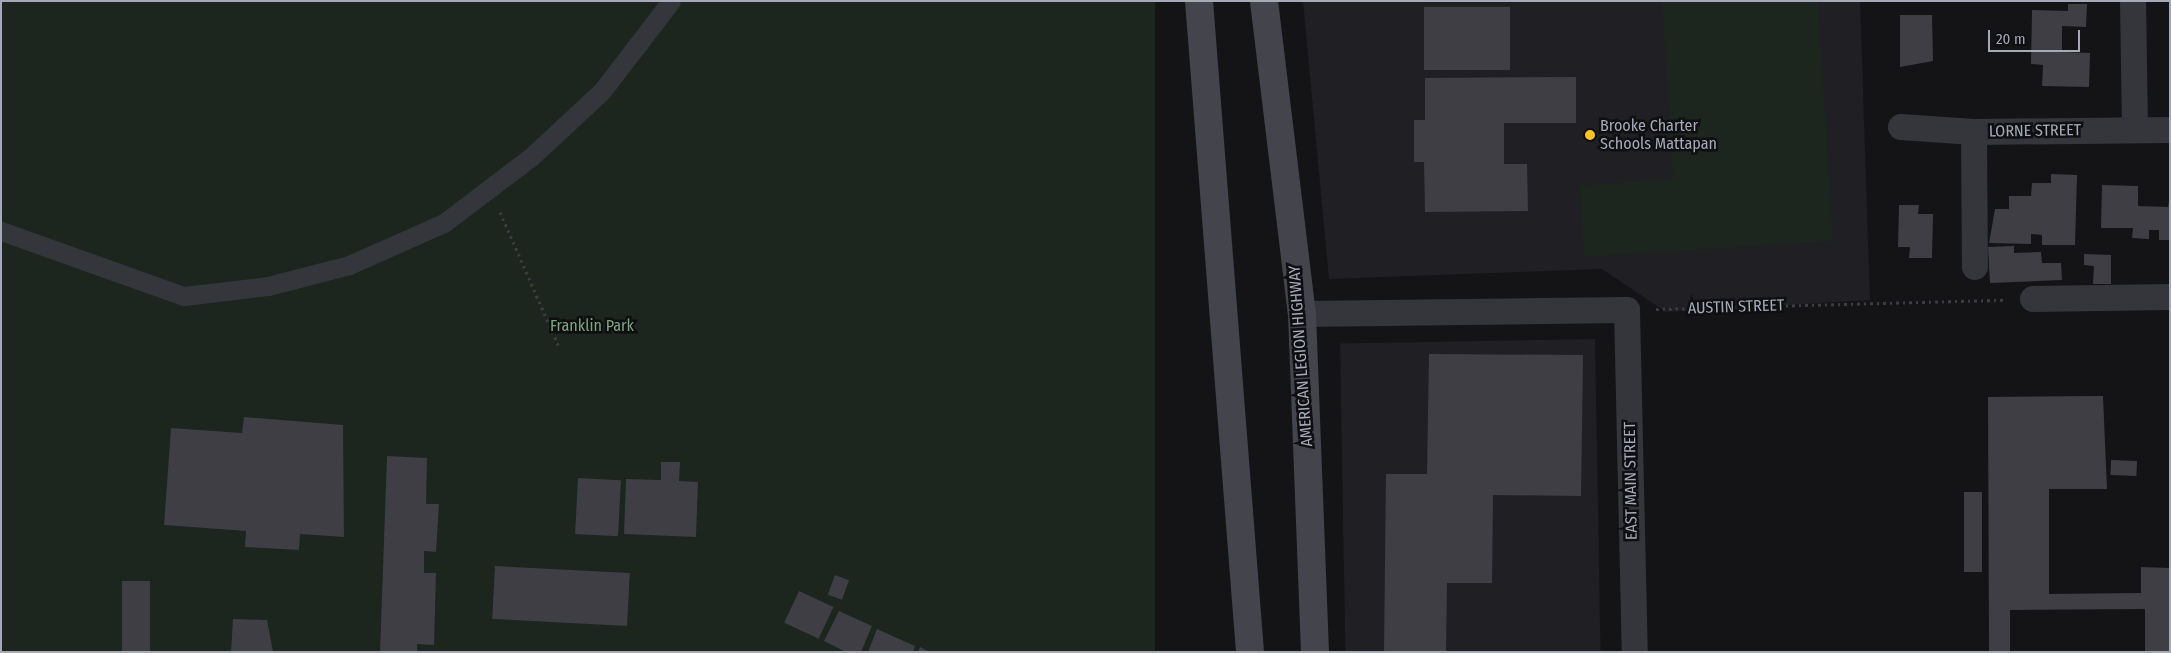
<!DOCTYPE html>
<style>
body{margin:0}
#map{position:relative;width:2171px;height:653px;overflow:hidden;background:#141416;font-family:"Fira Sans Condensed",sans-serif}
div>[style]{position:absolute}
.built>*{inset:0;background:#202024;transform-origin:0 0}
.green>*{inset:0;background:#1c251e;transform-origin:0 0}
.building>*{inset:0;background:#3e3e44;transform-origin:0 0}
.path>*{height:3px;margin-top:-1.5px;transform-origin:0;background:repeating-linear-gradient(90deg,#3b3d43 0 2.5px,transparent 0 6.5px)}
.pedestrian>*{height:19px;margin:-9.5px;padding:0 9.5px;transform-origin:9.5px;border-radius:9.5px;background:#35363c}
.minor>*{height:26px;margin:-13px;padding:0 13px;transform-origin:13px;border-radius:13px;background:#35363c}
.secondary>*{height:28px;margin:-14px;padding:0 14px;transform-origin:14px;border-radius:14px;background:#43444c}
.dots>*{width:14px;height:14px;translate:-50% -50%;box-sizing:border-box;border:2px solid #0f0f11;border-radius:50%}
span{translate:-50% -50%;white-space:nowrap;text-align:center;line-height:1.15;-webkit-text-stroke:5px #0f0f11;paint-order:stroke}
.poi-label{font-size:16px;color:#a5a9b8}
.left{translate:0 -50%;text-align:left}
.street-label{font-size:16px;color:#a5a9b8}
.park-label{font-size:16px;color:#79a57f}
.frame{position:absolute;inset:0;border:2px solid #a5a9b8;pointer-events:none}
.scale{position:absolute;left:1988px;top:30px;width:92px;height:22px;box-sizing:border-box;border:2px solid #a5a9b8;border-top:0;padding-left:6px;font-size:15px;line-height:18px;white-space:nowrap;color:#a5a9b8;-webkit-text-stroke:4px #0f0f11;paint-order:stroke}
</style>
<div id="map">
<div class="built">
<div style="clip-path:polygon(1303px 1px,1860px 1px,1870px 300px,1666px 312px,1602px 269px,1329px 279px)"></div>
<div style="left:1595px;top:339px;width:313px;height:255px;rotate:89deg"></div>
</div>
<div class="green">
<div style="left:1px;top:1px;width:1154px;height:651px"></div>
<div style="clip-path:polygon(1662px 1px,1818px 1px,1833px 241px,1584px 257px,1580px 185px,1673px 179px)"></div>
</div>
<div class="building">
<div style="clip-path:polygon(2068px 4px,2087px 4px,2086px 27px,2062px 26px,2062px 52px,2090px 53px,2089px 87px,2042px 86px,2043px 65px,2031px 64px,2032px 10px,2068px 11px)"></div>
<div style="left:1424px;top:7px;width:86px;height:63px"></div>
<div style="clip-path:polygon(1900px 15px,1932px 15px,1933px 61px,1900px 67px)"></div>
<div style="clip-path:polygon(1576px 77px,1576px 123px,1504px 123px,1504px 164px,1527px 164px,1528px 211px,1425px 212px,1424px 162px,1414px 162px,1414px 120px,1425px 120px,1425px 78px)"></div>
<div style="clip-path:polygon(2051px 174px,2077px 175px,2075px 245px,2042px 245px,2042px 235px,2031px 234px,2031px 244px,1989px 243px,1995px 209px,2009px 209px,2009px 196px,2031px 196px,2032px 183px,2051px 183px)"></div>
<div style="clip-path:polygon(2102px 185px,2138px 186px,2138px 206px,2168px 207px,2170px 195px,2170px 240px,2159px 240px,2159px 230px,2149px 230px,2149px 239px,2132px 238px,2133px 228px,2101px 228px)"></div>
<div style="clip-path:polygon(1899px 205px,1919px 205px,1918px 214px,1933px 214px,1932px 258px,1909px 258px,1910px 247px,1898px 247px)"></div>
<div style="clip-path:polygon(2014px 246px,2014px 253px,2041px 252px,2042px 263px,2061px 263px,2062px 280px,1990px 283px,1988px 247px)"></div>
<div style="clip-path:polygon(2084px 254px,2111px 255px,2111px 284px,2093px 284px,2094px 266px,2084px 265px)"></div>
<div style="clip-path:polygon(1429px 354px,1583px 355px,1581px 496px,1493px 495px,1492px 583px,1447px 583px,1446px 652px,1384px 652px,1386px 474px,1427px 474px)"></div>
<div style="clip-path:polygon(2103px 396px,2107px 489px,2049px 489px,2049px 594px,2141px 593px,2141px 567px,2170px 568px,2170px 652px,2145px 652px,2145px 609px,2010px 610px,2010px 652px,1989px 652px,1988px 397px)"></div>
<div style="clip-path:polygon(244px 417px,343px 425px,344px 537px,300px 534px,299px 550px,245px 547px,246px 531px,164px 525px,171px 428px,242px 433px)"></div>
<div style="clip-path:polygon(387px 456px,427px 458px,426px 504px,439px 504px,436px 552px,424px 551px,424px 573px,436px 573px,434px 645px,417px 644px,417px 652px,380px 652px)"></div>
<div style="left:2111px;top:460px;width:26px;height:15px;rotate:2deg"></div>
<div style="clip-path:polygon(661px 462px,680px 462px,679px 481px,698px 482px,696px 537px,624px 534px,626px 479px,661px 480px)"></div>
<div style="left:578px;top:478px;width:43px;height:56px;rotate:3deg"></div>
<div style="left:1964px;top:492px;width:18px;height:80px"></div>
<div style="left:495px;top:566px;width:135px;height:53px;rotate:3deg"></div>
<div style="left:835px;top:575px;width:15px;height:21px;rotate:20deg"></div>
<div style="left:122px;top:581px;width:28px;height:71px"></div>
<div style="left:799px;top:591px;width:38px;height:35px;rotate:25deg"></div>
<div style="clip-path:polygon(839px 611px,872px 626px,861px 652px,846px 652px,824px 641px)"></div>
<div style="clip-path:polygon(233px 619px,267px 620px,273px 652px,231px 652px)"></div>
<div style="clip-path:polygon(877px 629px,915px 646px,913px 652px,868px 652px)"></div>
<div style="clip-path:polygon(920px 647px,930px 652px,918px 652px)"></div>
</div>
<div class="path">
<div style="left:500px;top:212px;width:145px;rotate:66.4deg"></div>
<div style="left:1656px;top:309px;width:349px;rotate:-1.5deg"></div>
</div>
<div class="pedestrian">
<div style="left:1px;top:231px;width:194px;rotate:19.6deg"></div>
<div style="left:184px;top:296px;width:85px;rotate:-6.8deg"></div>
<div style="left:268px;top:286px;width:84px;rotate:-14.5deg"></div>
<div style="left:349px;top:265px;width:104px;rotate:-23.9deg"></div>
<div style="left:444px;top:223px;width:109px;rotate:-37.2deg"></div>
<div style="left:531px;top:157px;width:97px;rotate:-42.9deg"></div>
<div style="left:602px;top:91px;width:113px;rotate:-52.5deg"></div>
</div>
<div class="minor">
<div style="left:2133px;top:1px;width:129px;rotate:89.1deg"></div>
<div style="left:1901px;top:127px;width:73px;rotate:3.9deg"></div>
<div style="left:1974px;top:132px;width:196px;rotate:-0.6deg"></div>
<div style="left:1974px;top:132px;width:135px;rotate:89.6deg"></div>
<div style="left:2033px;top:299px;width:137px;rotate:-0.8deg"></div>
<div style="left:1302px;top:314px;width:325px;rotate:-0.7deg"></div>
<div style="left:1627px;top:310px;width:342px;rotate:88.7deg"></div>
</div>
<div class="secondary">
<div style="left:1199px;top:1px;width:653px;rotate:85.52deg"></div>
<div style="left:1264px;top:1px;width:315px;rotate:83.1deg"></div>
<div style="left:1302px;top:314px;width:338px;rotate:87.8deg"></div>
</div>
<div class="dots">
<div style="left:1590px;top:135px;background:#ffc324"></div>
</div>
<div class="poi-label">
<span class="left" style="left:1600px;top:135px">Brooke Charter<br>Schools Mattapan</span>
</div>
<div class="street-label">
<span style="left:2035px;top:131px;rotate:-1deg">LORNE STREET</span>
<span style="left:1736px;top:307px;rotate:-2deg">AUSTIN STREET</span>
<span style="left:1301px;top:356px;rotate:-94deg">AMERICAN LEGION HIGHWAY</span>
<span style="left:1631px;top:481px;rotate:-91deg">EAST MAIN STREET</span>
</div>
<div class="park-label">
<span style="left:592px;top:326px">Franklin Park</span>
</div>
<div class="frame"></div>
<div class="scale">20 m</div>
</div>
